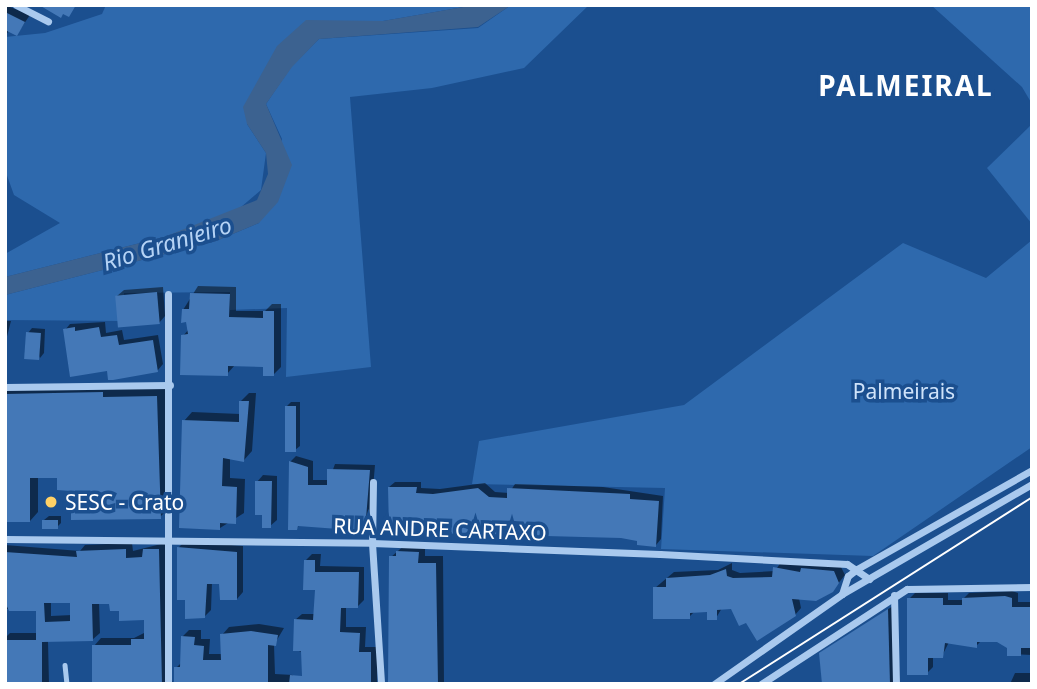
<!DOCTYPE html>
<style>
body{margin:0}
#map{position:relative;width:1037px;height:689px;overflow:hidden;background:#1b4f8f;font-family:"Noto Sans",sans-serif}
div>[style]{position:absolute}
.green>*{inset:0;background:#2e69ad}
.water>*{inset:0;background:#3c6290}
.shadow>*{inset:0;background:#0007}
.building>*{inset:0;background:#4478b7;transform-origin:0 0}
.lane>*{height:4.5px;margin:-2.25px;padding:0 2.25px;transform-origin:2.25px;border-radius:2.25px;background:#a9c9ee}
.street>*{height:7px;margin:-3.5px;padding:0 3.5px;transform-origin:3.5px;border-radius:3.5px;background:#a9c9ee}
.tram>*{height:2px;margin:-1px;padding:0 1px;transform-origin:1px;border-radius:1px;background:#fff}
.dots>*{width:19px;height:19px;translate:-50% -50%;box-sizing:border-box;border:4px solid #1b4f8f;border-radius:50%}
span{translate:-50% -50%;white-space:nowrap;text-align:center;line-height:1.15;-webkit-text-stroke:7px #1b4f8f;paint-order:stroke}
.park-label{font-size:21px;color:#cfe3fa}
.poi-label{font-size:21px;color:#fff}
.left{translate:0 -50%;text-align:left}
.street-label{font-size:21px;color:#fff}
.water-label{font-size:23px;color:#b5d3f5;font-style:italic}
.district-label{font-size:28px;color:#fff;font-weight:700;letter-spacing:2px}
.frame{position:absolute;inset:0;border:7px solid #fff;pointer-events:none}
</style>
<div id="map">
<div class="green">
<div style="clip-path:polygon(106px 5px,475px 5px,383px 21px,306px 21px,247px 124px,266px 153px,261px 190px,234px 213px,164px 237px,5px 277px,5px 254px,60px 223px,14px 195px,5px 170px,5px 37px,45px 33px,102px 14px)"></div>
<div style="clip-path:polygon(511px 5px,589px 5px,524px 68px,432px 88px,350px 97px,371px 367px,286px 377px,287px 308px,230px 310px,230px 292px,124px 293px,125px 321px,5px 320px,5px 295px,216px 241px,259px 223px,282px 139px,266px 104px,291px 67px,319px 39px,478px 28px)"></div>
<div style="clip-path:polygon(931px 5px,1032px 5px,1032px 104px,1022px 87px)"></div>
<div style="clip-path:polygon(1032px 124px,1032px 224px,987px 168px)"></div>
<div style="clip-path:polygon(1032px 240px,1032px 447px,873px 556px,661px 549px,665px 488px,472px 484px,479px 441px,684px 405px,903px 243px,986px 278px)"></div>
</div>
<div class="water">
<div style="clip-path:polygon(475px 5px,511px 5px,478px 27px,319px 39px,292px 67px,266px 104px,292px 165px,278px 202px,259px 223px,216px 241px,5px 295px,5px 277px,164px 237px,257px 200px,268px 174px,266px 153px,247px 124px,243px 107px,277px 46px,306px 20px,383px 21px)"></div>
</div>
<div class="shadow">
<div style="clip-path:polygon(5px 5px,30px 15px,17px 34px,9px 30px,5px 37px)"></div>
<div style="clip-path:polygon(198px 286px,236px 287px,236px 311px,265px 311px,272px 304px,281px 304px,281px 367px,274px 374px,265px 365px,235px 365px,227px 374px,183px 336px,189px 329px,183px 310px)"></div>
<div style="clip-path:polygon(163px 287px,165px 316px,159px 323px,117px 296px,124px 290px)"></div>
<div style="clip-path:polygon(5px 321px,11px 321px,5px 344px)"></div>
<div style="clip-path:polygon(105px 322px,106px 333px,122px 330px,124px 340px,158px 335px,163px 364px,158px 370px,108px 369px,65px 330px,70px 324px)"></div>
<div style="clip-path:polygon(32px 328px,45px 329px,44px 353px,40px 358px,28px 333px)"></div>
<div style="clip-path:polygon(165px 388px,168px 509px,160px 517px,73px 489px,59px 476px,38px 476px,38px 512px,30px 521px,5px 520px,5px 389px)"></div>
<div style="clip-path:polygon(249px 393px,256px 393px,252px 451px,244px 460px,230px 458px,230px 478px,245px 479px,244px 513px,220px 528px,184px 421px,192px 412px,240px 414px,241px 401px)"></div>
<div style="clip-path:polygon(291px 402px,300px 402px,300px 446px,295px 450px,286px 407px)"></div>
<div style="clip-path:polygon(296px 456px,313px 461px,313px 480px,329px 480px,335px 464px,375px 465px,370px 523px,364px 529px,300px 524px,297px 528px,290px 462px)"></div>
<div style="clip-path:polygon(263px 475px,277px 476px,277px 520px,270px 526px,257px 482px)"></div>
<div style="clip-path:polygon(395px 482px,421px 482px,421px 488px,440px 489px,485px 483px,495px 492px,509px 493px,515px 484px,603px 487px,663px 496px,661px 539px,656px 545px,621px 536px,434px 524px,390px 527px,389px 487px)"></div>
<div style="clip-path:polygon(49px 516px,61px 516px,61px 523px,57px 527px,44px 520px)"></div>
<div style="clip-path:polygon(185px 541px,243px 546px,243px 592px,237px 599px,221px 582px,212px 582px,211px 610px,204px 617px,186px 598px,178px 548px)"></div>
<div style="clip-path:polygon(evenodd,132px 543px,133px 551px,165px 543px,166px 660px,173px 684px,94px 684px,94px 646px,101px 638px,134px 638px,146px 632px,146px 619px,111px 602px,99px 602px,100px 633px,92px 640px,48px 641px,49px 684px,5px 684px,5px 638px,10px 633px,38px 633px,38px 609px,5px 609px,5px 545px,80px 551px,85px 545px,132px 543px,51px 601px,72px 601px,72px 615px,51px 616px,51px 601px)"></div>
<div style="clip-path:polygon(406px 544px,425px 545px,425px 556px,443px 556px,444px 684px,390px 684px,391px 557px)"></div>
<div style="clip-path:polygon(312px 554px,321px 554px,320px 566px,364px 567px,364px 600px,358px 606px,346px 606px,346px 627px,366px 627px,365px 647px,377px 647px,377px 684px,303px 684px,303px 652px,294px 650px,295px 620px,302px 614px,315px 614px,316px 589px,305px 561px)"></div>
<div style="clip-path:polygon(781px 562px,840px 565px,845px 575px,832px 591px,799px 598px,801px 608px,795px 615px,746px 621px,732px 607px,722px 608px,716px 618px,709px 610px,695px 611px,689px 617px,655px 588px,674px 572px,718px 570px,732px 563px,732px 570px,740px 573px,775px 571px)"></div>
<div style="clip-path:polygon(1012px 591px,1018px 593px,1018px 602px,1032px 602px,1032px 655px,1009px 654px,1009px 647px,997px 640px,982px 640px,976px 646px,949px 642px,942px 656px,933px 656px,933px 667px,927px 673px,909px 599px,915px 593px,948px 593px,948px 600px,962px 600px,969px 593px)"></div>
<div style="clip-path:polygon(896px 604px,900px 684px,837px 684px,821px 654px)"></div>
<div style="clip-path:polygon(259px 624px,284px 628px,274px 645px,275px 674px,293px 675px,293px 684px,175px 684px,176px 668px,182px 662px,182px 637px,189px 630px,201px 630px,201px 639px,210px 639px,209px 654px,222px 654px,222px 635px,229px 627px)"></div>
<div style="clip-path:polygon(1015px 673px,1032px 673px,1032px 684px,1010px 684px)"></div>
</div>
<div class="building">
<div style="clip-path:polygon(39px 5px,76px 5px,69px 17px,63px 14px,61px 18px)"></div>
<div style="clip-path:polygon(5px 12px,25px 22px,17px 36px,5px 30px)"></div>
<div style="left:157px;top:292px;width:32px;height:42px;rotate:85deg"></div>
<div style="clip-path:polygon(190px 293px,230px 294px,229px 317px,263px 318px,263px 311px,274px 311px,274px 376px,263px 376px,263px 367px,228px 366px,228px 376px,180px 375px,181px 335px,188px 334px,186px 322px,181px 323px,182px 309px,189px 309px)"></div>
<div style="clip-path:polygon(75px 327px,75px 331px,99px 327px,101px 337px,117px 335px,119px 345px,153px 340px,158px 372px,113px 380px,108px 380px,107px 371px,70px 377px,63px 329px)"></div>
<div style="left:26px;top:332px;width:15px;height:27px;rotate:4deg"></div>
<div style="clip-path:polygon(103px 392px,103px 397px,157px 396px,161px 519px,71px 520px,71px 491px,57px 490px,57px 478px,30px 478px,30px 522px,5px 522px,5px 394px)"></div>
<div style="clip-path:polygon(239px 401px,249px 401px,244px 462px,223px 458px,222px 486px,237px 487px,236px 524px,220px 523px,220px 530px,179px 528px,182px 420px,239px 422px)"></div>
<div style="left:285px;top:406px;width:11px;height:46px"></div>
<div style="clip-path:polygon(289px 461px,308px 467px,308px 485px,327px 485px,327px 469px,370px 470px,365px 531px,298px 526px,297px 530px,288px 530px)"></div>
<div style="clip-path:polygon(255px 481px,272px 481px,271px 528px,262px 528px,262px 515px,255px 515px)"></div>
<div style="clip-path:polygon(388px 487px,417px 487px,416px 493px,433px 494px,478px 488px,489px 497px,507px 498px,507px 488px,630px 494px,630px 499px,659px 501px,656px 547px,637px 545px,637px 541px,621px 538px,432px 533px,432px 526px,415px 525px,415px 530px,389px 529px)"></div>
<div style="left:42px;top:520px;width:16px;height:9px"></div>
<div style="clip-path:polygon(177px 547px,237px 552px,237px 600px,220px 600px,219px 584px,207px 584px,205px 618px,185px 619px,185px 600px,177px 600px)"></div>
<div style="clip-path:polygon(evenodd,126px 549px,126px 558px,142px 557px,143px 549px,159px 549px,162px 684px,92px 684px,92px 645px,131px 645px,131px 639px,144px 639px,144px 620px,119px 621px,119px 611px,110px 611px,109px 604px,92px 604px,93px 641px,42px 642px,42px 684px,5px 684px,5px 640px,36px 640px,36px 611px,9px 611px,5px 602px,5px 552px,77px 557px,76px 551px,126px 549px,44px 603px,70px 603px,70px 621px,45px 622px,44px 603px)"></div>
<div style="clip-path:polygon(396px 551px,419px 552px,418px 563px,436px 563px,438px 684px,388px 684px,389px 556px,396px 556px)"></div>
<div style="clip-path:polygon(304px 560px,315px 560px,315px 572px,359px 572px,358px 608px,341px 608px,340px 632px,360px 633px,359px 652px,371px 652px,371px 684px,289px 684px,290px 675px,302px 676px,301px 651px,293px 651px,294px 619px,313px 620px,315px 590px,303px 590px)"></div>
<div style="clip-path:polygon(773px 567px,800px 572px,801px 568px,834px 571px,839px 583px,833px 592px,816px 601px,792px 599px,796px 616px,757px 641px,746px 623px,739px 626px,731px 609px,717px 610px,717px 620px,707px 620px,707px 612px,690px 613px,690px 619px,653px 619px,653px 587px,666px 587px,666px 578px,710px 575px,726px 569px,727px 576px,733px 578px,772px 577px)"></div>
<div style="clip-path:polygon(1005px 596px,1012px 598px,1012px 607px,1032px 607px,1032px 648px,1021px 648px,1021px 656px,1007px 656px,1007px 648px,997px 642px,977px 642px,977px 648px,945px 643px,943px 658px,928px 658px,928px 675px,907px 675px,907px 598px,943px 598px,943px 605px,962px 605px,962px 598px)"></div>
<div style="clip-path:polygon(888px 609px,890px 684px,822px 684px,819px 653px)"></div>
<div style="clip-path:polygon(251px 631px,278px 635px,276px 646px,268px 645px,268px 684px,174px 684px,174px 667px,180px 667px,181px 636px,195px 637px,194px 645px,204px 646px,203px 660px,221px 660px,220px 634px)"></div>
</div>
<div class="lane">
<div style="left:65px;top:665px;width:19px;rotate:84deg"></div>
</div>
<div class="street">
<div style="left:16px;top:5px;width:36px;rotate:27deg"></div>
<div style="left:168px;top:294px;width:390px;rotate:90deg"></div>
<div style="left:5px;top:387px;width:165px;rotate:-0.7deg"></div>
<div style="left:373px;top:482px;width:61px;rotate:90.9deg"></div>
<div style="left:372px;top:543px;width:141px;rotate:86.3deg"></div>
<div style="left:5px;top:539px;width:367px;rotate:0.6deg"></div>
<div style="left:372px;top:543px;width:288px;rotate:2.2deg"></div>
<div style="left:660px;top:554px;width:187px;rotate:3.1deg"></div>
<div style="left:847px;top:564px;width:27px;rotate:34deg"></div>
<div style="left:842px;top:594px;width:19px;rotate:-72deg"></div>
<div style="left:848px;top:576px;width:11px;rotate:-38deg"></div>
<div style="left:857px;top:569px;width:201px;rotate:-29.5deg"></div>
<div style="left:894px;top:595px;width:89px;rotate:88.7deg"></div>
<div style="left:714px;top:684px;width:156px;rotate:-35.1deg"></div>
<div style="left:842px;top:594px;width:220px;rotate:-30.1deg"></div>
<div style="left:761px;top:684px;width:174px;rotate:-33.1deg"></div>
<div style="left:907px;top:589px;width:125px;rotate:-0.9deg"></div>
</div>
<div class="tram">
<div style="left:739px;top:684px;width:348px;rotate:-32.5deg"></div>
</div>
<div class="dots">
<div style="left:51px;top:502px;background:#ffd166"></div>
</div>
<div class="park-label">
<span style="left:904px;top:391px">Palmeirais</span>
</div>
<div class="poi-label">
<span class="left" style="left:65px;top:502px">SESC - Crato</span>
</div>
<div class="street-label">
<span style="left:440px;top:529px;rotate:2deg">RUA ANDRE CARTAXO</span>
</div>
<div class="water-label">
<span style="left:167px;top:243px;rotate:-17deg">Rio Granjeiro</span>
</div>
<div class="district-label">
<span style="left:906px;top:85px">PALMEIRAL</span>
</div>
<div class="frame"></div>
</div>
